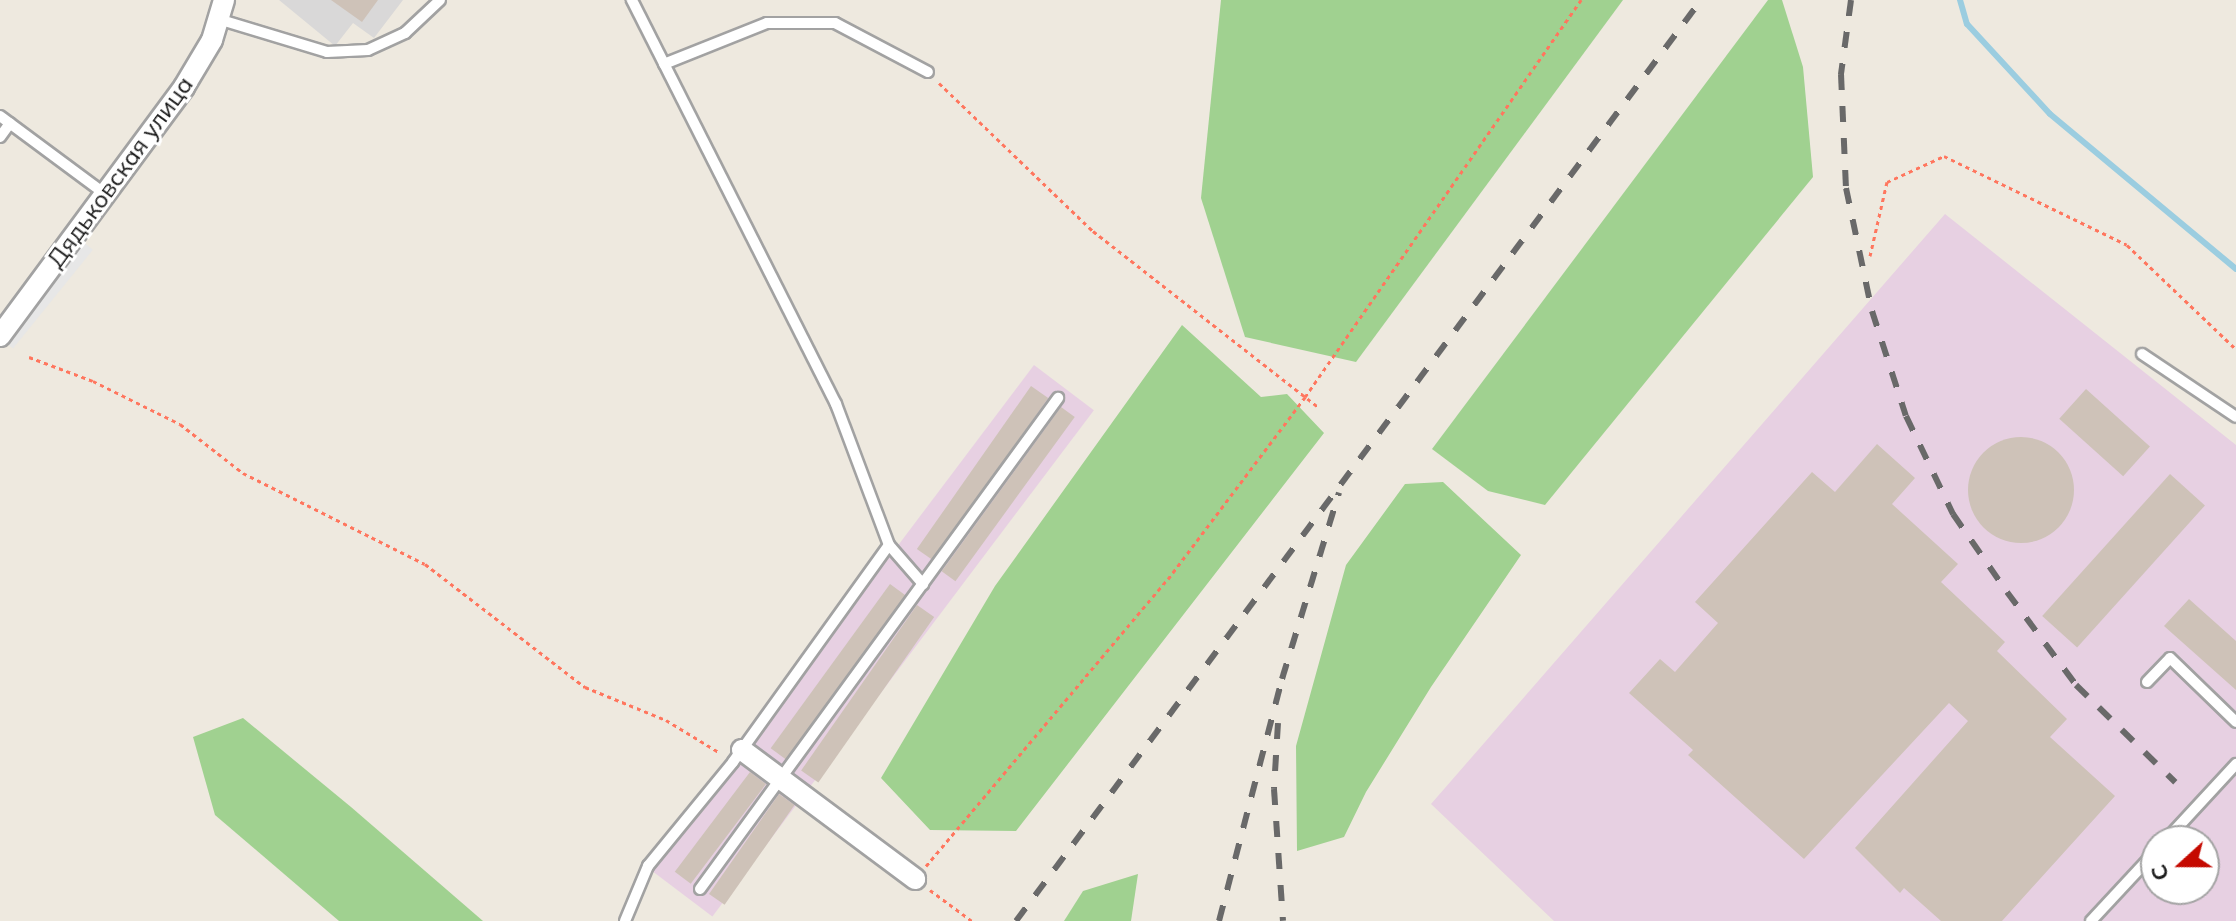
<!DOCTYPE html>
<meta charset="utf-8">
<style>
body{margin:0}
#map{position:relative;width:2236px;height:921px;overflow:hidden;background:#eee9df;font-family:Mulish,sans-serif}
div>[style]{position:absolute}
.residential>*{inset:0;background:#d9d8d8}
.industrial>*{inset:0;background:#e7d0e2;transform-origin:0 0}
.forest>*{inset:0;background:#a0d190}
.parking>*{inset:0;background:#e7e7e7;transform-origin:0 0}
.stream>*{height:6px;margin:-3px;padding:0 3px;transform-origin:3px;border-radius:3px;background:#9bcde0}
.building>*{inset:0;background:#cec2b8;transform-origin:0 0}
.round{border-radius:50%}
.path>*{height:3px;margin-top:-1.5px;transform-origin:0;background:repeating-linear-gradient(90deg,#ff765e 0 4px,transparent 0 8px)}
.roads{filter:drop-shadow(2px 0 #a2a2a2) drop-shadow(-2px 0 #a2a2a2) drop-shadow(0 2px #a2a2a2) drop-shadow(0 -2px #a2a2a2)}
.service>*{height:10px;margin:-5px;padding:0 5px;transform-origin:5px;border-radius:5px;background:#fff}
.minor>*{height:20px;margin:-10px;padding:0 10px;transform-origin:10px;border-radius:10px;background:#fff}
.rail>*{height:6px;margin-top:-3px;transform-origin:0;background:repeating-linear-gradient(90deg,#696969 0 16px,transparent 0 32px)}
span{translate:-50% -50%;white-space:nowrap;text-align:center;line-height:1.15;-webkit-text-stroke:6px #fff;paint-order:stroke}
.street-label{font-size:24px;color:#1b1b1b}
.north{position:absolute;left:2140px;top:825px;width:80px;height:80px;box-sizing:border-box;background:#fff;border:2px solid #a4a4a4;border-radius:50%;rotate:249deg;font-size:22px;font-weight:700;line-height:32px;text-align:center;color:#1b1b1b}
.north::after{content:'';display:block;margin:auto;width:28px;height:36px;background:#c50900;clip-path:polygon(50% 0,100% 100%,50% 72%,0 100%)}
</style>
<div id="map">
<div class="residential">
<div style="clip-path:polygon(279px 0,403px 0,374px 38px,353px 23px,335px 46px)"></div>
</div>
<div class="industrial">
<div style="clip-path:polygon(evenodd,1945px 214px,2236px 445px,2236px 921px,1554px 921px,1431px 804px,1945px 214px,2156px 841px,2204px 841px,2204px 889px,2156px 889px,2156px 841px)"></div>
<div style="left:1034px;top:365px;width:75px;height:634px;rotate:37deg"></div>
</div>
<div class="forest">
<div style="clip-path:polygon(1221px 0,1623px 0,1356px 362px,1245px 337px,1201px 198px)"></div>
<div style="clip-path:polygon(1768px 0,1782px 0,1803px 67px,1813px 177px,1545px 505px,1488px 491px,1432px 449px)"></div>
<div style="clip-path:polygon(1182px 325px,1261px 397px,1287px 394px,1324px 433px,1016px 831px,930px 830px,881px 778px,995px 586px)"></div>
<div style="clip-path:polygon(1443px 482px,1521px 555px,1431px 687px,1366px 792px,1344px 837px,1297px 851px,1296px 746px,1346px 565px,1405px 484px)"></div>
<div style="clip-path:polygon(243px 718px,351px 807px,483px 921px,339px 921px,215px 815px,193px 737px)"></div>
<div style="clip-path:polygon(1138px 874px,1131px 921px,1064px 921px,1083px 891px)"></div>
</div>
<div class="parking">
<div style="left:82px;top:241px;width:14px;height:127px;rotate:39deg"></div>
</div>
<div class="stream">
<div style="left:1960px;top:0;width:25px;rotate:74deg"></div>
<div style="left:1967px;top:24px;width:122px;rotate:47.3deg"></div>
<div style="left:2050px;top:114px;width:242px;rotate:39.8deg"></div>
</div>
<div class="building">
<div style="clip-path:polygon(331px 0,378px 0,362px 22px)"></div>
<div style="left:1031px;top:386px;width:21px;height:199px;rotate:35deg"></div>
<div style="left:2086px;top:389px;width:86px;height:40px;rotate:42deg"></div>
<div style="left:1061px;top:407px;width:17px;height:203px;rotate:36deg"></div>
<div class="round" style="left:1968px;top:437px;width:106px;height:106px"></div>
<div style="clip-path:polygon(1877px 444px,1915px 478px,1892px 504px,1958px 564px,1941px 582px,2005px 642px,1997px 651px,2067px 719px,2050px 737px,2115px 796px,2002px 921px,1941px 921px,1904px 888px,1900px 893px,1855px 848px,1968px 721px,1949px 703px,1804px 859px,1688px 755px,1693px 750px,1629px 693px,1660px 659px,1675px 672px,1718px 623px,1695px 602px,1812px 472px,1835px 492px)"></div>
<div style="left:2170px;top:474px;width:47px;height:191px;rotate:42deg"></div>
<div style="left:890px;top:584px;width:19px;height:203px;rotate:36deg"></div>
<div style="clip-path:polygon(2189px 599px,2236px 641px,2236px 690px,2164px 626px)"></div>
<div style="left:917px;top:605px;width:21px;height:202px;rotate:35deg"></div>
<div style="left:750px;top:772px;width:20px;height:125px;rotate:37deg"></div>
<div style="left:779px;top:794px;width:19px;height:122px;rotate:35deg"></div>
</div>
<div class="path">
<div style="left:939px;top:83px;width:214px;rotate:43.9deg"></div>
<div style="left:1093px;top:231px;width:286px;rotate:38deg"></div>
<div style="left:1870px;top:256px;width:76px;rotate:-77.1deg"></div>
<div style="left:1887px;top:182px;width:63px;rotate:-24.5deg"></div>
<div style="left:1944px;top:156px;width:203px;rotate:25.9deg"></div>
<div style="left:2127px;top:245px;width:151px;rotate:43.7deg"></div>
<div style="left:29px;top:357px;width:68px;rotate:20.6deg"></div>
<div style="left:93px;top:381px;width:97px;rotate:26.3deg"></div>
<div style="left:180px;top:424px;width:80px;rotate:37.9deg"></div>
<div style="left:243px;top:473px;width:203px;rotate:26.6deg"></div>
<div style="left:425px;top:564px;width:202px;rotate:37.6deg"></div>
<div style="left:585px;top:687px;width:87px;rotate:22.2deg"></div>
<div style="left:666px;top:720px;width:63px;rotate:31.4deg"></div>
<div style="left:926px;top:866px;width:375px;rotate:-49.9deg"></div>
<div style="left:1168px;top:579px;width:228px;rotate:-53deg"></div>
<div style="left:1305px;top:397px;width:484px;rotate:-55.2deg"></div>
<div style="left:930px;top:890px;width:52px;rotate:36.4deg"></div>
</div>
<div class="roads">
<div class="service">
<div style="left:218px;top:19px;width:114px;rotate:16.8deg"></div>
<div style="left:327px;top:52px;width:41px;rotate:-2.8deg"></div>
<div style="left:368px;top:50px;width:41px;rotate:-24.7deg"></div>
<div style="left:405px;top:33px;width:48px;rotate:-43.3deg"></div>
<div style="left:664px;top:64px;width:111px;rotate:-21.7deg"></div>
<div style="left:767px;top:23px;width:68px"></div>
<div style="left:835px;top:23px;width:105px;rotate:27.8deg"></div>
<div style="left:0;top:116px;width:131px;rotate:36.6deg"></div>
<div style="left:0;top:137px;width:17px;rotate:-54deg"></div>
<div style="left:2142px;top:354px;width:113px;rotate:33.8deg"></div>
<div style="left:889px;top:545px;width:52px;rotate:48.9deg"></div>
<div style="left:2147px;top:682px;width:33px;rotate:-46deg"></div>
<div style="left:2170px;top:658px;width:92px;rotate:44.1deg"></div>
<div style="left:2165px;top:841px;width:105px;rotate:-47.3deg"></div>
<div style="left:700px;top:889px;width:608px;rotate:-53.9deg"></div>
<div style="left:625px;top:921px;width:60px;rotate:-67.3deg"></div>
<div style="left:648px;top:866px;width:134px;rotate:-50.7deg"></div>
<div style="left:733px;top:762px;width:267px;rotate:-54.3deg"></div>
<div style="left:889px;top:545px;width:151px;rotate:-110.6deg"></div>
<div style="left:836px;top:404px;width:453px;rotate:-116.8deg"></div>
<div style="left:2091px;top:921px;width:96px;rotate:-47.1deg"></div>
</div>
<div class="minor">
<div style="left:0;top:336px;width:310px;rotate:-53.5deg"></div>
<div style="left:184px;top:87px;width:55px;rotate:-59.2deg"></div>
<div style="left:212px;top:40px;width:42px;rotate:-73.3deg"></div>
<div style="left:742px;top:750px;width:216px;rotate:36.7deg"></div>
</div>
</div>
<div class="rail">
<div style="left:1851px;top:0;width:75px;rotate:97.7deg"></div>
<div style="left:1841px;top:74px;width:114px;rotate:87.5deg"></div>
<div style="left:1846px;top:188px;width:126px;rotate:78.1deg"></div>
<div style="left:1872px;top:311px;width:110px;rotate:72.1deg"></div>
<div style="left:1906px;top:416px;width:109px;rotate:64.4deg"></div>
<div style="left:1953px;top:514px;width:95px;rotate:55.3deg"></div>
<div style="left:2007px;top:592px;width:116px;rotate:53.4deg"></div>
<div style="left:2076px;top:685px;width:139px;rotate:44.4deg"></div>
<div style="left:1278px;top:723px;width:66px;rotate:93.5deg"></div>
<div style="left:1274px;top:789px;width:132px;rotate:86.1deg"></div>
<div style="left:1016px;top:921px;width:1148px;rotate:-53.36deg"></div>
<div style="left:1219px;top:921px;width:250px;rotate:-75.4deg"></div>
<div style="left:1282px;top:679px;width:195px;rotate:-73deg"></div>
</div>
<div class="street-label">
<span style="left:120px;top:172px;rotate:-54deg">Дядьковская улица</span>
</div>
<div class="north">С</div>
</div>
